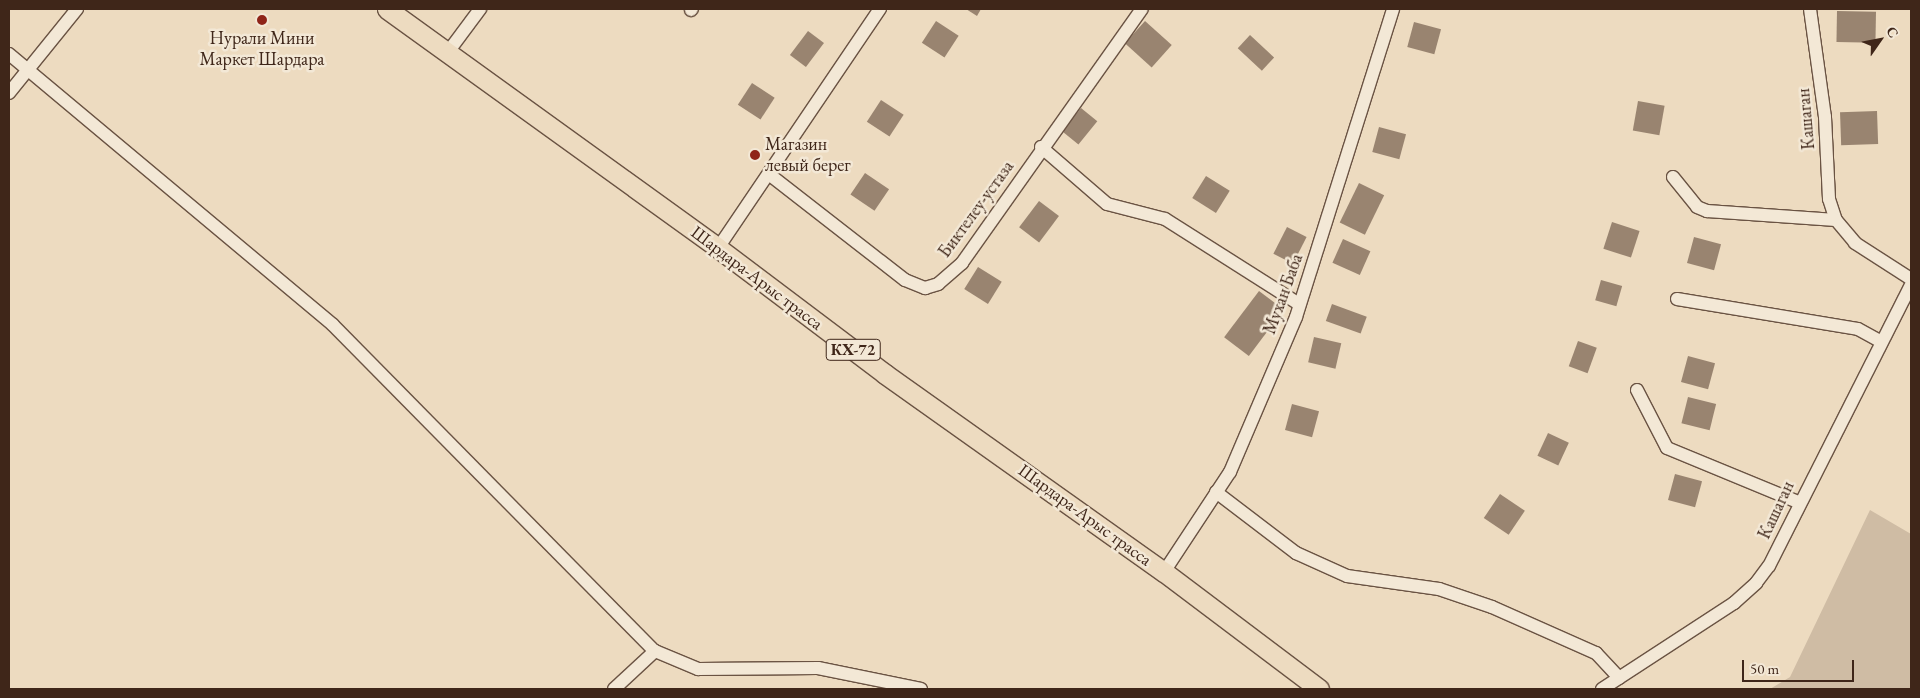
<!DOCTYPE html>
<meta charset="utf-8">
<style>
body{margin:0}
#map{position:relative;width:1920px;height:698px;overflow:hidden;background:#eddbc0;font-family:"EB Garamond",serif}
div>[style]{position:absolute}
.green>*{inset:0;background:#cfbca4}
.building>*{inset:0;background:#998470;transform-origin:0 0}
.roads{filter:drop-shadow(1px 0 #6a5343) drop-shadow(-1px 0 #6a5343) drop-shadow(0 1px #6a5343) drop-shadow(0 -1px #6a5343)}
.street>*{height:12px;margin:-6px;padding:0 6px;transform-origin:6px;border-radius:6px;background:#f3e8d6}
.primary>*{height:19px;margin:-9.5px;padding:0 9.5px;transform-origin:9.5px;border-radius:9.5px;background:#eddbc0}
.dots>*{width:14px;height:14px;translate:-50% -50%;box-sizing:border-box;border:2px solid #f3e8d6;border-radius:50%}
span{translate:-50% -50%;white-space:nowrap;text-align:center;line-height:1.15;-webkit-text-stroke:5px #f3e8d6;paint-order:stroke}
.shield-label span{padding:1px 4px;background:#f3e8d6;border:1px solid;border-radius:4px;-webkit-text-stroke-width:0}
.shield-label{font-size:16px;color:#3f2619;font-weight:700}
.poi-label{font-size:18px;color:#3f2619}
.left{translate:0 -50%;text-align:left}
.street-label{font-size:18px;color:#3f2619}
.frame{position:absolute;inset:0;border:10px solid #3f2619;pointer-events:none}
.north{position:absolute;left:1855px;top:15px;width:50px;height:50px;-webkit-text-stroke:4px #f3e8d6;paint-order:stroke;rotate:57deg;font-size:14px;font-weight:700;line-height:20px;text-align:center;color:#3f2619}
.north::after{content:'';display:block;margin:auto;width:18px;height:22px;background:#3f2619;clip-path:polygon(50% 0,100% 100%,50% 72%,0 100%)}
.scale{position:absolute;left:1742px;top:660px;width:112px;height:22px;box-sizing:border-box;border:2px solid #3f2619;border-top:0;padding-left:6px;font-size:15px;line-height:18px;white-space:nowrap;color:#3f2619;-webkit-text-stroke:4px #f3e8d6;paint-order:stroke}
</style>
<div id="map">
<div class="green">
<div style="clip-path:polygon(1870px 510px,1911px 534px,1911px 689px,1770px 689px,1790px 677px)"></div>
</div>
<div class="building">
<div style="clip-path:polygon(966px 9px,981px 9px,977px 16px)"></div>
<div style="left:1837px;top:11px;width:39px;height:31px;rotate:1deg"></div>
<div style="left:936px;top:21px;width:27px;height:26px;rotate:33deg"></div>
<div style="left:1145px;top:21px;width:36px;height:30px;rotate:42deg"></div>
<div style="left:1414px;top:22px;width:28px;height:26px;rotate:15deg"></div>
<div style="left:808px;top:31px;width:20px;height:30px;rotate:37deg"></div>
<div style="left:1250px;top:35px;width:33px;height:18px;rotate:43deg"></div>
<div style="left:752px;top:83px;width:27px;height:26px;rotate:33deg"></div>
<div style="left:881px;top:100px;width:27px;height:26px;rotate:33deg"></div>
<div style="left:1638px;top:101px;width:27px;height:30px;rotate:10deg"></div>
<div style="left:1081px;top:108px;width:21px;height:30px;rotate:39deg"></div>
<div style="left:1877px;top:111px;width:33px;height:37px;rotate:88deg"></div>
<div style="left:1379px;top:127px;width:28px;height:26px;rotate:15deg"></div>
<div style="left:865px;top:173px;width:29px;height:26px;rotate:34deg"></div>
<div style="left:1206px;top:176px;width:28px;height:26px;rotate:32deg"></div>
<div style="left:1359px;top:183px;width:28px;height:44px;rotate:26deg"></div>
<div style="left:1039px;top:201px;width:25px;height:33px;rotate:37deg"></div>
<div style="left:1612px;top:222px;width:29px;height:28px;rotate:18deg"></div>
<div style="left:1287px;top:227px;width:22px;height:30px;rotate:27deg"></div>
<div style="left:1694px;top:237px;width:28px;height:27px;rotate:15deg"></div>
<div style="left:1343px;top:239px;width:30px;height:26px;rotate:24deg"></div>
<div style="left:978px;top:267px;width:28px;height:26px;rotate:32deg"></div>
<div style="left:1601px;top:280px;width:22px;height:21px;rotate:16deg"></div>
<div style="left:1259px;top:291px;width:31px;height:58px;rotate:37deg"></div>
<div style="left:1332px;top:304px;width:37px;height:18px;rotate:20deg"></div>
<div style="left:1314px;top:337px;width:28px;height:26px;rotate:13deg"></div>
<div style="left:1578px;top:341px;width:20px;height:27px;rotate:20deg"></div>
<div style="left:1688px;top:356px;width:28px;height:27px;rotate:15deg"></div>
<div style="left:1688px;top:397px;width:29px;height:27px;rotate:14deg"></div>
<div style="left:1292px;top:404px;width:28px;height:27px;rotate:15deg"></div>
<div style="left:1548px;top:433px;width:23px;height:25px;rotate:25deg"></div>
<div style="left:1675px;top:474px;width:28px;height:27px;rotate:15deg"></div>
<div style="left:1500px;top:494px;width:30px;height:29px;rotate:34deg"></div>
</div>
<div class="roads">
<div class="street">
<div style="left:1810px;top:9px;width:109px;rotate:82.1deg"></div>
<div style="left:1825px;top:117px;width:82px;rotate:87.2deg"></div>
<div style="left:1829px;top:199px;width:22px;rotate:72deg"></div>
<div style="left:1836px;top:220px;width:30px;rotate:50deg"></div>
<div style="left:1855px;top:243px;width:67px;rotate:32.7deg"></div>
<div style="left:691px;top:10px;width:1px;rotate:-45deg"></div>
<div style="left:448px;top:52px;width:54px;rotate:-53.3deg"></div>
<div style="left:9px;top:54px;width:422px;rotate:39.9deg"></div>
<div style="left:333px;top:325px;width:458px;rotate:45.4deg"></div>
<div style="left:655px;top:651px;width:47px;rotate:22.7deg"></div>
<div style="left:698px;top:669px;width:120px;rotate:-0.5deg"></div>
<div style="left:818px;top:668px;width:105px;rotate:11.5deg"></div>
<div style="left:9px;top:93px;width:108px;rotate:-51deg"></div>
<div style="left:1041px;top:147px;width:87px;rotate:40.8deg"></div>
<div style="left:1107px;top:204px;width:60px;rotate:14.5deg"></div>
<div style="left:1165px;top:219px;width:159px;rotate:32.4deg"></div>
<div style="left:770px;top:175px;width:171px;rotate:37.9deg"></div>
<div style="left:905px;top:280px;width:22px;rotate:22deg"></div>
<div style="left:925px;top:288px;width:14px;rotate:-17deg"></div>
<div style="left:938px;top:284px;width:32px;rotate:-41deg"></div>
<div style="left:962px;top:263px;width:311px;rotate:-54.7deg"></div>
<div style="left:1673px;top:177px;width:38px;rotate:51deg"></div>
<div style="left:1697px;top:207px;width:11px;rotate:22deg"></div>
<div style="left:1707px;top:211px;width:129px;rotate:4deg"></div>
<div style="left:718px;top:248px;width:289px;rotate:-55.9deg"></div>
<div style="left:1677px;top:299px;width:183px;rotate:9.4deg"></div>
<div style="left:1858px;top:329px;width:25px;rotate:29deg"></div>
<div style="left:1637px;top:390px;width:65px;rotate:62.7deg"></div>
<div style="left:1667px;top:448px;width:142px;rotate:22.4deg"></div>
<div style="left:1216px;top:492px;width:101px;rotate:37.3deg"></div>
<div style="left:1296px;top:553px;width:56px;rotate:24.3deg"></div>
<div style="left:1347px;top:576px;width:93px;rotate:8deg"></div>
<div style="left:1439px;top:589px;width:56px;rotate:18.8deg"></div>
<div style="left:1492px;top:607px;width:114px;rotate:23.9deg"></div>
<div style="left:1596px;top:653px;width:34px;rotate:47deg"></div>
<div style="left:1164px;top:572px;width:120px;rotate:-56.6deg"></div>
<div style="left:1230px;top:472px;width:168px;rotate:-66.9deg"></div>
<div style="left:1296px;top:317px;width:323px;rotate:-72.5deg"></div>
<div style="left:614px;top:689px;width:56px;rotate:-42.8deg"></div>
<div style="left:1602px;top:689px;width:158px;rotate:-33.1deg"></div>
<div style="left:1734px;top:603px;width:30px;rotate:-42deg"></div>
<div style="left:1756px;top:583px;width:21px;rotate:-53deg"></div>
<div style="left:1769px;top:566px;width:315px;rotate:-63.2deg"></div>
</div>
<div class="primary">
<div style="left:387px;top:9px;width:408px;rotate:35.8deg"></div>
<div style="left:718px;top:248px;width:209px;rotate:37deg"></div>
<div style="left:885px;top:374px;width:342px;rotate:35.4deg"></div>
<div style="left:1164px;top:572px;width:194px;rotate:37deg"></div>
</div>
</div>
<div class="dots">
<div style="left:262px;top:20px;background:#8f2418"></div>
<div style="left:755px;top:155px;background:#8f2418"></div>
</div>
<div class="shield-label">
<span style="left:853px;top:350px">КХ-72</span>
</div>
<div class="poi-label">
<span style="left:262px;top:49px">Нурали Мини<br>Маркет Шардара</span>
<span class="left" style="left:765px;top:155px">Магазин<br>левый берег</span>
</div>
<div class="street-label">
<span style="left:1806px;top:119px;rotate:-95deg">Кашаган</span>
<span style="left:976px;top:209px;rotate:-54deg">Биктелеу-устаза</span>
<span style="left:757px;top:278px;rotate:37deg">Шардара-Арыс трасса</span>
<span style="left:1283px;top:294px;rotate:-70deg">Мухан Баба</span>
<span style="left:1776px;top:510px;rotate:-65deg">Кашаган</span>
<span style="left:1085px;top:515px;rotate:36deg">Шардара-Арыс трасса</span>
</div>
<div class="frame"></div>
<div class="north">С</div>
<div class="scale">50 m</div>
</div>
